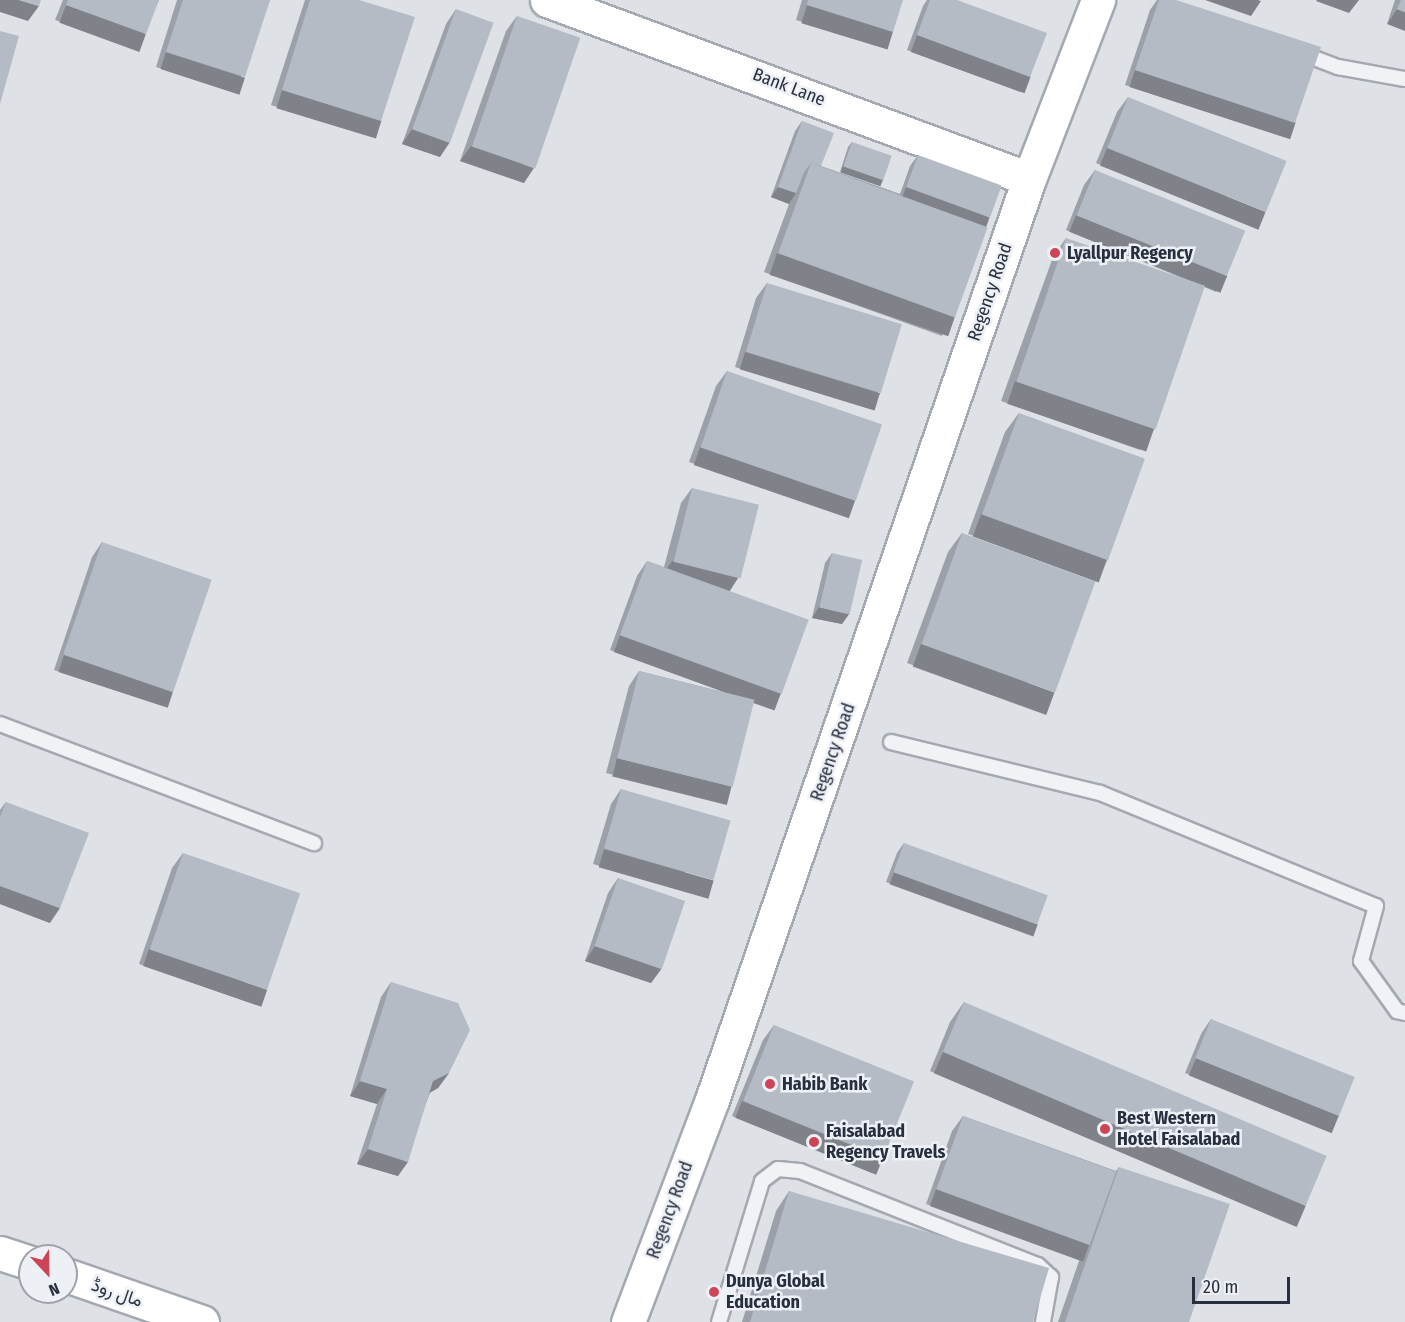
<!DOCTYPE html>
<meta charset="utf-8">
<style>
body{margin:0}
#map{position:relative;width:1405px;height:1322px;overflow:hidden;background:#dee2e7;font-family:"Fira Sans Condensed",Vazirmatn,sans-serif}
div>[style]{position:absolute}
.roads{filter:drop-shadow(2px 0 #a4a9b1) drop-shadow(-2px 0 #a4a9b1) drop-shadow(0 2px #a4a9b1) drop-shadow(0 -2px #a4a9b1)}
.lane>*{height:14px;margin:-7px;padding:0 7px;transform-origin:7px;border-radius:7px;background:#f1f2f6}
.secondary>*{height:33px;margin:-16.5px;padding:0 16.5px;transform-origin:16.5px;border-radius:16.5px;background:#fff}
.wall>*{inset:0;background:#9ca1a9}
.shaded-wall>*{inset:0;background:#7f8389;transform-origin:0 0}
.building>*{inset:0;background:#b5bbc4;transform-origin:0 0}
.dots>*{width:16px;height:16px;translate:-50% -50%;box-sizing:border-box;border:3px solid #edf0f5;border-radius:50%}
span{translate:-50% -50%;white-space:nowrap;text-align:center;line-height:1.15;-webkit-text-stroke:5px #edf0f5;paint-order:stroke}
.street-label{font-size:18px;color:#282f3e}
.poi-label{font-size:18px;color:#282f3e;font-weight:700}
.left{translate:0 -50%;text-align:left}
.north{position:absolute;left:18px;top:1244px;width:60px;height:60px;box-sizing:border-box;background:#edf0f5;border:2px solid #9ea3ac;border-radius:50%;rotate:158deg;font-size:16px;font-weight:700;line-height:24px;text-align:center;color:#282f3e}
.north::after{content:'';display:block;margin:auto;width:21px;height:27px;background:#cc4456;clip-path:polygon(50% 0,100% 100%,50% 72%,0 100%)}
.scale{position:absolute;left:1192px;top:1277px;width:98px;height:27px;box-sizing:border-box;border:3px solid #282f3e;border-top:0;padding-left:8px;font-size:18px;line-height:21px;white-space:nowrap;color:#282f3e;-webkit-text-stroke:4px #edf0f5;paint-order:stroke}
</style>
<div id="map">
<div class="roads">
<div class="lane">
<div style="left:1301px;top:53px;width:40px;rotate:21deg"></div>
<div style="left:1338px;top:67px;width:68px;rotate:10.2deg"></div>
<div style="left:0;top:724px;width:336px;rotate:20.8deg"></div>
<div style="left:891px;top:742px;width:215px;rotate:13.7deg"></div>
<div style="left:1100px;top:793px;width:298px;rotate:22.3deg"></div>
<div style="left:1376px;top:906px;width:57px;rotate:105.3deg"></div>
<div style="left:1361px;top:961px;width:62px;rotate:54.2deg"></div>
<div style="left:1397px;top:1011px;width:8px;rotate:14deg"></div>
<div style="left:719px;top:1322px;width:147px;rotate:-73deg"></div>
<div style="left:762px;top:1181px;width:20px;rotate:-37deg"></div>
<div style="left:778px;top:1169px;width:22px;rotate:5deg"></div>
<div style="left:800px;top:1171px;width:256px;rotate:21.6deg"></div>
<div style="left:1038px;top:1265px;width:18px;rotate:43deg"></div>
<div style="left:1051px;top:1277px;width:46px;rotate:100.1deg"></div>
</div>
<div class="secondary">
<div style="left:547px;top:0;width:514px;rotate:20.37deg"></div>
<div style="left:0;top:1253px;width:32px;rotate:18deg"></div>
<div style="left:66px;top:1275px;width:144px;rotate:19.1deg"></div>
<div style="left:628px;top:1322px;width:237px;rotate:-69.3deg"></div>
<div style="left:712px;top:1100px;width:974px;rotate:-71.01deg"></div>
<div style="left:1029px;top:179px;width:192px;rotate:-68.9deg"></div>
</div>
</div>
<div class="wall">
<div style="clip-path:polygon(63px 0,159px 0,136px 49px,55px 20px)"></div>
<div style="clip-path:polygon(177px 0,270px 0,235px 92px,156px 67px)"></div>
<div style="clip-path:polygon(305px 0,359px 0,371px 136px,271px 105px)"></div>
<div style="clip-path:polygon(802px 0,903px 0,882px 47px,796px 20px)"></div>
<div style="clip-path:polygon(927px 0,957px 0,1030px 77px,1020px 92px,907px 50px,923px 6px)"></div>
<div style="clip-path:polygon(1157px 0,1176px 0,1295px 123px,1285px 137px,1125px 85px,1150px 10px)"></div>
<div style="clip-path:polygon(1395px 0,1405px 0,1387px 24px)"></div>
<div style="clip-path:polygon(456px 9px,440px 157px,402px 144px,446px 24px)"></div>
<div style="clip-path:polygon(517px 16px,524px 183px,460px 161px,506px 31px)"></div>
<div style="clip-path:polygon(1128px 97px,1256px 226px,1096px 163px,1117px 112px)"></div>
<div style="clip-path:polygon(802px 121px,821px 166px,900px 194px,910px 166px,918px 155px,989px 218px,984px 225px,942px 336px,764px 272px,789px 204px,771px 197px,795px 131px)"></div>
<div style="clip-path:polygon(852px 142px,883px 180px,880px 186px,840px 172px,848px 147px)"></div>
<div style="clip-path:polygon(1095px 170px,1227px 277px,1216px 292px,1066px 230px,1084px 185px)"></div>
<div style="clip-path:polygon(1066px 238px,1154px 430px,1140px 450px,1001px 401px,1053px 257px)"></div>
<div style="clip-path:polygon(767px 283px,880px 394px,870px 409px,735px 367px,756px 298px)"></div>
<div style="clip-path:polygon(727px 371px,855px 501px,845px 516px,689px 462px,716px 386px)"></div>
<div style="clip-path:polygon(1019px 413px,1107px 561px,1094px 580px,968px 534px,1005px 432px)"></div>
<div style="clip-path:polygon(692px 488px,738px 578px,730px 591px,781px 694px,771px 709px,753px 703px,731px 787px,720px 802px,606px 773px,629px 686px,639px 671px,727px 693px,610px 650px,637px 576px,647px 561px,664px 567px,681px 503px)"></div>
<div style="clip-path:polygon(962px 533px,1041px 712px,907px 663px,948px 552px)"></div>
<div style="clip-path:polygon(102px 542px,163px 706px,54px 670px,92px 557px)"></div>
<div style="clip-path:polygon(832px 553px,849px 614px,842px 624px,812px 618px,825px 563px)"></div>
<div style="clip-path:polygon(621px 789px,703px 895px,593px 864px,611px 804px)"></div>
<div style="clip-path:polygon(6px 802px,50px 923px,0 904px,0 810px)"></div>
<div style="clip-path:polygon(904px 843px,1030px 934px,886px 882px,897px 853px)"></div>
<div style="clip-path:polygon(183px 853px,256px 1005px,139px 964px,172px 868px)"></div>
<div style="clip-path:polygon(618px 878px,662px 968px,651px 983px,585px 961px,608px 893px)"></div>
<div style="clip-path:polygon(391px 982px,449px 1073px,438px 1088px,430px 1093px,398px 1176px,357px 1164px,377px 1104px,350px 1096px,381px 997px)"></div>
<div style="clip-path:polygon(964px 1002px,1307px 1203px,1293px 1222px,930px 1071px,950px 1022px)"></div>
<div style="clip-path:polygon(1211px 1019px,1339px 1116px,1328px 1131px,1185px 1073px,1201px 1034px)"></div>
<div style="clip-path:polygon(774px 1025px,872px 1173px,732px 1116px,763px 1040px)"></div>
<div style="clip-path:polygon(963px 1116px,1116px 1171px,1119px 1167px,1189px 1322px,1058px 1322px,1081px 1255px,1079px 1259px,926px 1204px,952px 1131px)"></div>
<div style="clip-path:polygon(789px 1191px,1033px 1322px,742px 1322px,776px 1211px)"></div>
</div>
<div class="shaded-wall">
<div style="clip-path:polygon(0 0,19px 0,39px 6px,28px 21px,0 12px)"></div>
<div style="clip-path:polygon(1205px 0,1258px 0,1261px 1px,1251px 16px)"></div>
<div style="clip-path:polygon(1317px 0,1359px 0,1349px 13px,1316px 1px)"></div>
<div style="left:66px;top:5px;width:85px;height:19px;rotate:20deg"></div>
<div style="left:807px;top:5px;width:90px;height:19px;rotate:17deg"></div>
<div style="clip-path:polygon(1397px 9px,1405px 12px,1405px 31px,1387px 24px)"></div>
<div style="left:917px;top:35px;width:121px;height:18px;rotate:20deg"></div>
<div style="left:166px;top:52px;width:83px;height:18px;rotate:18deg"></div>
<div style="left:1135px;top:70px;width:169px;height:18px;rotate:18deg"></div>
<div style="left:282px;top:90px;width:104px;height:19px;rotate:17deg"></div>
<div style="clip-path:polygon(412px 129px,450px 142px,440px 157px,402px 144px)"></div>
<div style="clip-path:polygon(471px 146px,534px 168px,524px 183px,460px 161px)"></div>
<div style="left:1107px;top:148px;width:171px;height:19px;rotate:22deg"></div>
<div style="left:843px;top:166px;width:42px;height:7px;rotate:19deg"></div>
<div style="clip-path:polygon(778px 187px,796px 193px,789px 204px,771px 197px)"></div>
<div style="left:906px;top:187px;width:89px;height:12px;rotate:20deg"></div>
<div style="left:1076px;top:215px;width:163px;height:18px;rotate:22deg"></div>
<div style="left:777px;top:253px;width:189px;height:23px;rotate:19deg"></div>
<div style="left:745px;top:352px;width:141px;height:18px;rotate:17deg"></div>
<div style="left:1015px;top:381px;width:147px;height:24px;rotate:19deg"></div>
<div style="left:700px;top:447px;width:164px;height:19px;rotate:19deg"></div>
<div style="left:981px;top:514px;width:134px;height:24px;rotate:20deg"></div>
<div style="clip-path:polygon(672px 561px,738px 578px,728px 593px,662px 576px)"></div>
<div style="clip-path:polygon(819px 607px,849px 614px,842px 624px,812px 618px)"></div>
<div style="left:620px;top:635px;width:171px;height:18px;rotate:20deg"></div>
<div style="left:921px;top:644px;width:142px;height:24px;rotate:20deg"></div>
<div style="left:64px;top:655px;width:115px;height:18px;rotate:18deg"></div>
<div style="left:617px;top:758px;width:118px;height:19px;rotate:14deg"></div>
<div style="left:604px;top:849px;width:114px;height:19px;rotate:16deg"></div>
<div style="left:894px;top:872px;width:153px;height:13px;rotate:20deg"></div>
<div style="clip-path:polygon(0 886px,60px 908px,50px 923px,0 904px)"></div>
<div style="clip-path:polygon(595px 946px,662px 968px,651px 983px,585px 961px)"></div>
<div style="left:149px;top:949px;width:125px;height:18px;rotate:19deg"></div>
<div style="left:943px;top:1052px;width:394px;height:23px;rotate:23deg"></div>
<div style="left:1196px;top:1058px;width:154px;height:19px;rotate:22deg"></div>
<div style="clip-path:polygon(449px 1073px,438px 1088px,423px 1096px,433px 1081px)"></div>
<div style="clip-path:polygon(360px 1081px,387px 1089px,377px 1104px,350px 1096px)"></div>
<div style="left:742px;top:1101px;width:152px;height:18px;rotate:22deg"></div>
<div style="clip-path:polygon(368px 1149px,408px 1162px,398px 1176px,357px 1164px)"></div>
<div style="left:936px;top:1189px;width:163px;height:18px;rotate:20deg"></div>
</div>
<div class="building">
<div style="clip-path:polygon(19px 0,41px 0,39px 6px)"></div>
<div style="clip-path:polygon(68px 0,159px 0,146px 34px,66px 5px)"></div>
<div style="clip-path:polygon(183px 0,270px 0,245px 77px,166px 52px)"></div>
<div style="clip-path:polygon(310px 0,359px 0,415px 17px,381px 121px,282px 90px)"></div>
<div style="clip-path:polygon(808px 0,903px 0,893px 32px,807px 5px)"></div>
<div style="clip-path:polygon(930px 0,957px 0,1047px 33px,1030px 77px,917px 35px)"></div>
<div style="clip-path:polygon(1159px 0,1176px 0,1321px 47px,1295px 123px,1135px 70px)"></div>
<div style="clip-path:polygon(1401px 0,1405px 0,1405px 12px,1397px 9px)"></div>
<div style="left:456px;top:9px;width:40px;height:128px;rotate:20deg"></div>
<div style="left:517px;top:16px;width:67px;height:138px;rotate:19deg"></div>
<div style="clip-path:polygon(0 31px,19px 36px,0 104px)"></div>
<div style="left:1128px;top:97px;width:171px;height:55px;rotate:22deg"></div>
<div style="clip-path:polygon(802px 121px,834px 133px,821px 166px,811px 163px,804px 172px,796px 193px,778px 187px)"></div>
<div style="left:852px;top:142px;width:42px;height:26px;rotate:19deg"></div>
<div style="left:918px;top:155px;width:89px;height:34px;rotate:20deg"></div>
<div style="left:811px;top:163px;width:188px;height:96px;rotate:20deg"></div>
<div style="left:1095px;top:170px;width:162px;height:49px;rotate:22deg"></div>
<div style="left:1066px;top:238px;width:147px;height:152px;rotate:19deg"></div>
<div style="left:767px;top:283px;width:141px;height:72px;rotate:17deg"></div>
<div style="left:727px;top:371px;width:164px;height:81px;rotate:19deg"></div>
<div style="left:1019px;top:413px;width:134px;height:108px;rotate:20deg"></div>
<div style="left:692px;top:488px;width:69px;height:76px;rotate:14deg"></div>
<div style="left:962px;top:533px;width:142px;height:118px;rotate:20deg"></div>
<div style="left:102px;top:542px;width:116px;height:119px;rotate:19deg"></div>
<div style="left:832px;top:553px;width:31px;height:56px;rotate:13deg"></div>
<div style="left:647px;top:561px;width:172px;height:79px;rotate:20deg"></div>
<div style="left:639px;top:671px;width:119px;height:90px;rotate:14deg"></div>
<div style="left:621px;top:789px;width:114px;height:62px;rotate:16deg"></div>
<div style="clip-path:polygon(6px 802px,89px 833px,60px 908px,0 886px,0 817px)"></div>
<div style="left:904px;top:843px;width:153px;height:31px;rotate:20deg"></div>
<div style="left:183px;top:853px;width:124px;height:102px;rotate:19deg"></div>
<div style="left:618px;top:878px;width:71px;height:72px;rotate:19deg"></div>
<div style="clip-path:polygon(391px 982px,458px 1003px,470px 1030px,449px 1073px,433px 1081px,408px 1162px,368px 1149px,387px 1089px,360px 1081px)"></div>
<div style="left:964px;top:1002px;width:394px;height:54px;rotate:23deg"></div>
<div style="left:1211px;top:1019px;width:155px;height:42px;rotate:22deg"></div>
<div style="left:774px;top:1025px;width:151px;height:82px;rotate:22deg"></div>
<div style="left:963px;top:1116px;width:163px;height:78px;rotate:20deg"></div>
<div style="clip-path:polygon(1119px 1167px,1230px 1204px,1189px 1322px,1065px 1322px)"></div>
<div style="clip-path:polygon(789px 1191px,1049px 1268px,1033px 1322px,750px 1322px)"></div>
</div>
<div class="dots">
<div style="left:1055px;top:253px;background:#cc4456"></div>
<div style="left:770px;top:1084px;background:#cc4456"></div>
<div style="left:1105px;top:1129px;background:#cc4456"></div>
<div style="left:814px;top:1142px;background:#cc4456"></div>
<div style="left:714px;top:1292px;background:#cc4456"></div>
</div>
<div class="street-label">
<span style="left:789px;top:87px;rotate:21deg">Bank Lane</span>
<span style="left:990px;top:292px;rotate:-71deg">Regency Road</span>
<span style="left:833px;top:752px;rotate:-71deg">Regency Road</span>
<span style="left:670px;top:1210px;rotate:-70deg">Regency Road</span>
<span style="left:117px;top:1293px;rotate:19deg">مال روڈ</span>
</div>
<div class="poi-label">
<span class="left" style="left:1067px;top:253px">Lyallpur Regency</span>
<span class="left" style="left:782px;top:1084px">Habib Bank</span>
<span class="left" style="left:1117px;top:1129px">Best Western<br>Hotel Faisalabad</span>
<span class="left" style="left:826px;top:1142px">Faisalabad<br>Regency Travels</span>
<span class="left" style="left:726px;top:1292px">Dunya Global<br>Education</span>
</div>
<div class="north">N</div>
<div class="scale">20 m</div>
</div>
